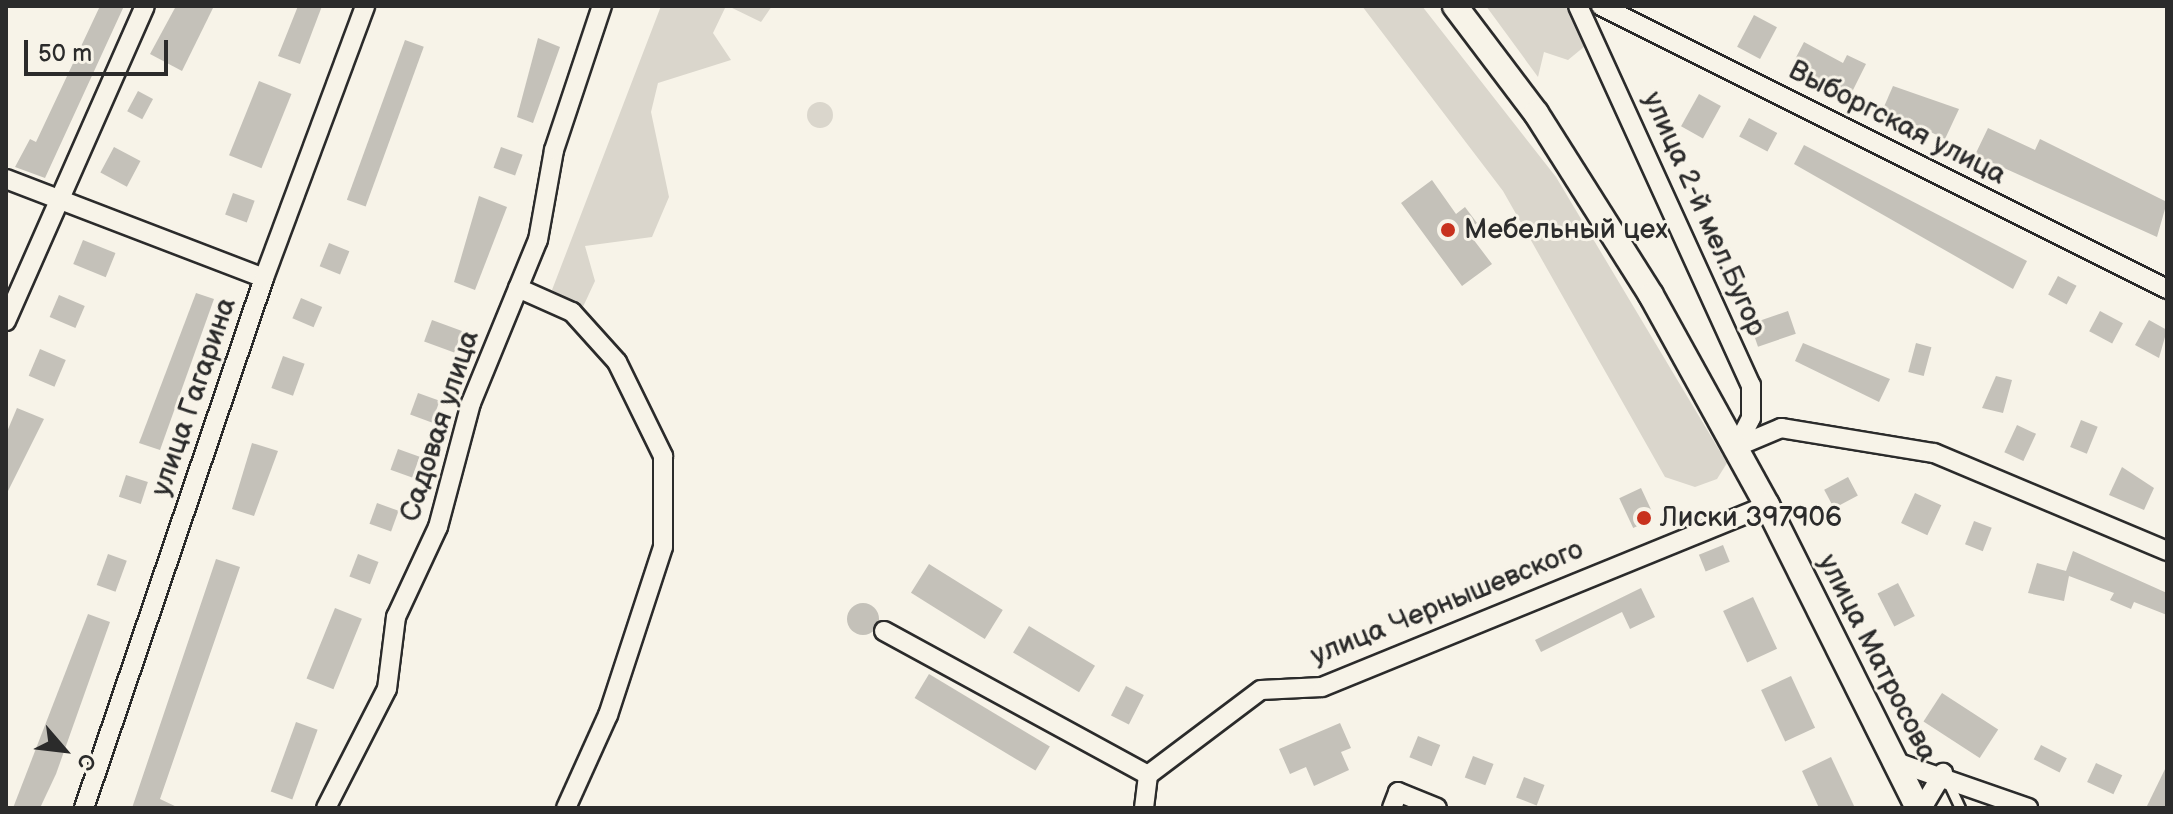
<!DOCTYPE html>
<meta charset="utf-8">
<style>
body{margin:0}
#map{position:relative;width:2173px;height:814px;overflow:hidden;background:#f7f3e8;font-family:"Balsamiq Sans",sans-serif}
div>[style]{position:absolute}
.green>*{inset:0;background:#dad6cc}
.round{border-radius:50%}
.building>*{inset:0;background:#c4c1b9;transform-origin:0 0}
.roads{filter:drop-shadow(2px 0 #2b2b2b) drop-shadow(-2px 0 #2b2b2b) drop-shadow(0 2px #2b2b2b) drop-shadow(0 -2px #2b2b2b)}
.service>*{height:9px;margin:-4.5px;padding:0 4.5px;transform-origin:4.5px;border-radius:4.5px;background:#f7f3e8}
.minor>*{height:18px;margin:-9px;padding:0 9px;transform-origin:9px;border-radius:9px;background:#f7f3e8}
.secondary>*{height:24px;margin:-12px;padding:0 12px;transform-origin:12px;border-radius:12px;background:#f7f3e8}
.dots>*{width:22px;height:22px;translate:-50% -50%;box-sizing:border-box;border:4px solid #f7f3e8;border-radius:50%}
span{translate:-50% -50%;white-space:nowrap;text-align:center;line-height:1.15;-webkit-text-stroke:6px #f7f3e8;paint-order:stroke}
.street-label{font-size:28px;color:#2b2b2b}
.poi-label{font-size:28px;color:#2b2b2b}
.left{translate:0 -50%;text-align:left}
.frame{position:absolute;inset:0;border:8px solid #2b2b2b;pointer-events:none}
.north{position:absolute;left:24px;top:710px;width:80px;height:80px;-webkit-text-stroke:6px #f7f3e8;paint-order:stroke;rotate:118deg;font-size:22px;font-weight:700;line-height:32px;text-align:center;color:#2b2b2b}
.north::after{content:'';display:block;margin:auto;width:28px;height:36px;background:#2b2b2b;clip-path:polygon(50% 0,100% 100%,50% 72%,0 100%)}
.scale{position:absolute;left:24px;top:40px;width:144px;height:36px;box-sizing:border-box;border:4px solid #2b2b2b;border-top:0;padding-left:10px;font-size:24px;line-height:28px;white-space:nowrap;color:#2b2b2b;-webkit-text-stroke:6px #f7f3e8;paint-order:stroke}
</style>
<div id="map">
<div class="green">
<div style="clip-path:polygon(661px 6px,726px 6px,713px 33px,731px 60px,658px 83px,651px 112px,669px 197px,652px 237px,585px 246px,595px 281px,582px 309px,552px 290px)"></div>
<div style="clip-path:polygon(728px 6px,772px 6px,761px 22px)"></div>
<div style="clip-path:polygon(1362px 6px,1422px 6px,1556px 177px,1727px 463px,1717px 479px,1695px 487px,1665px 477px,1503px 191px)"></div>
<div style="clip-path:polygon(1486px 6px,1567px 6px,1585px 46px,1568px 60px,1544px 52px,1538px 77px)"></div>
<div class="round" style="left:807px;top:102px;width:26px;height:26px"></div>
</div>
<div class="building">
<div style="clip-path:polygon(100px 6px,124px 6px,45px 178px,15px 167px,30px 139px,36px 142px)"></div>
<div style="clip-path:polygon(176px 6px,214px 6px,182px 71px,150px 54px)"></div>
<div style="clip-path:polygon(298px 6px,322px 6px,300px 64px,278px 56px)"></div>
<div style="left:1754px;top:15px;width:26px;height:36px;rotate:28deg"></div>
<div style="clip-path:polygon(538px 38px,560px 47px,533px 123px,517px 117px)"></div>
<div style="left:405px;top:40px;width:20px;height:170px;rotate:20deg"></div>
<div style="clip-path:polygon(1804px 42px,1843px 63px,1847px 55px,1866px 64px,1849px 98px,1790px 69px)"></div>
<div style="left:259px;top:81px;width:35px;height:80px;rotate:22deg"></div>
<div style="clip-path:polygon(1893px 86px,1959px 109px,1945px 139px,1883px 109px)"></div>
<div style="left:138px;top:91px;width:17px;height:23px;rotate:28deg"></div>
<div style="left:1699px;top:94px;width:25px;height:37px;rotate:29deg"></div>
<div style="left:1749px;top:118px;width:32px;height:21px;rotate:28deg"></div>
<div style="clip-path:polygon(1988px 128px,2035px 150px,2040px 139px,2167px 202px,2157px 237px,1975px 155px)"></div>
<div style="clip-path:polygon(1804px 145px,2027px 261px,2013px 289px,1794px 164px)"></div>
<div style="left:114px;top:147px;width:30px;height:29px;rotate:28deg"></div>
<div style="left:501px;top:147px;width:23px;height:22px;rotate:20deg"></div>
<div style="clip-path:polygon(1432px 180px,1456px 214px,1465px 207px,1477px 223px,1467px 231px,1492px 264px,1462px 286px,1401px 203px)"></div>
<div style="left:233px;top:193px;width:23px;height:23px;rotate:20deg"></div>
<div style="clip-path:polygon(479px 196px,507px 207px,475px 290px,454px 282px)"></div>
<div style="left:83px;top:240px;width:35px;height:26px;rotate:22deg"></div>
<div style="left:329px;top:243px;width:22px;height:25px;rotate:22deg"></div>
<div style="left:2058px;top:276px;width:21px;height:21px;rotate:28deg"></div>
<div style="clip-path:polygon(196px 293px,214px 299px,160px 450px,139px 443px)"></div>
<div style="left:59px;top:295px;width:28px;height:24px;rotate:23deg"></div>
<div style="left:301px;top:298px;width:23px;height:22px;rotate:23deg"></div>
<div style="left:1788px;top:311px;width:24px;height:40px;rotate:71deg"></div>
<div style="left:2100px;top:311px;width:26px;height:23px;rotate:28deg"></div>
<div style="left:432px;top:320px;width:32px;height:23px;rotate:20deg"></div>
<div style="clip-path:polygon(2149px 320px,2167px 330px,2159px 358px,2135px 345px)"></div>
<div style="clip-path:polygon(1803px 343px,1890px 379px,1879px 402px,1795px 361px)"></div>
<div style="left:1916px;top:343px;width:16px;height:30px;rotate:15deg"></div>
<div style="left:40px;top:349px;width:28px;height:29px;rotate:23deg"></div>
<div style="left:283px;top:356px;width:23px;height:34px;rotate:20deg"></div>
<div style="clip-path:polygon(1996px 376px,2012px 380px,2003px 413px,1982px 408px)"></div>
<div style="left:418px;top:393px;width:23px;height:23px;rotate:20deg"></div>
<div style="clip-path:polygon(17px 408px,44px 419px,6px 495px,6px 434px)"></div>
<div style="left:2081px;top:420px;width:18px;height:29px;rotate:22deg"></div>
<div style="left:2017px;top:425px;width:21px;height:30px;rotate:25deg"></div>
<div style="clip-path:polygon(252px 443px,278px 451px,254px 516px,232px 509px)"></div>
<div style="left:398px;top:449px;width:23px;height:22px;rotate:20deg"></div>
<div style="clip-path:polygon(2122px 467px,2154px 488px,2144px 510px,2109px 495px)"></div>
<div style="left:126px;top:475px;width:23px;height:23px;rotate:18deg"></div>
<div style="left:1848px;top:477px;width:21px;height:27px;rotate:62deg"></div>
<div style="left:1641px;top:488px;width:33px;height:24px;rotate:65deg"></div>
<div style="left:1915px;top:493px;width:29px;height:33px;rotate:25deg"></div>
<div style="left:377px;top:503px;width:23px;height:22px;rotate:20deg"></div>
<div style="left:1974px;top:521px;width:19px;height:25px;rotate:21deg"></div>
<div style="left:1723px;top:545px;width:18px;height:26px;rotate:68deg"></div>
<div style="clip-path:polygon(2073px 551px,2167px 593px,2167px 615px,2134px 602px,2131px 609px,2110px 600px,2114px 593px,2069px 576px,2064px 601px,2028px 593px,2037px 563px,2066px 571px)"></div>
<div style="left:108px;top:554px;width:20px;height:33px;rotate:20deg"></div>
<div style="left:358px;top:554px;width:22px;height:24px;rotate:21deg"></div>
<div style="clip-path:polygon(216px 559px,240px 567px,160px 799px,179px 808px,132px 808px)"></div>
<div style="left:929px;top:564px;width:87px;height:34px;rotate:32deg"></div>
<div style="left:1898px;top:583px;width:37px;height:23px;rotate:63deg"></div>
<div style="clip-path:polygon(1641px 588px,1655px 617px,1630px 629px,1622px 612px,1541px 652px,1535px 640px)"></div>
<div style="left:1753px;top:597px;width:57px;height:33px;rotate:65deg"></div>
<div class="round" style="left:847px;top:603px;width:32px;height:32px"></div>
<div style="left:335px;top:608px;width:29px;height:76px;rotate:22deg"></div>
<div style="clip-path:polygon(88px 614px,110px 622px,56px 774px,40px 808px,13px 808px)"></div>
<div style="left:1029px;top:626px;width:77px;height:31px;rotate:31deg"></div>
<div style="left:929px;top:674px;width:141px;height:28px;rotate:31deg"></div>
<div style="left:1791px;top:676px;width:57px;height:33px;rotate:65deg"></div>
<div style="left:1126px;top:686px;width:20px;height:33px;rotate:27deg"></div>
<div style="left:1942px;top:693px;width:67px;height:34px;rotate:33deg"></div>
<div style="left:296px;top:722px;width:23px;height:74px;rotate:20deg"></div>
<div style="clip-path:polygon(1340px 723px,1351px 748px,1341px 752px,1349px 770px,1314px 786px,1306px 767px,1290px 774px,1279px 749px)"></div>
<div style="left:1418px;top:736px;width:24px;height:23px;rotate:22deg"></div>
<div style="left:2041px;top:745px;width:29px;height:16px;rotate:27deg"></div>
<div style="left:1473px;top:756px;width:22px;height:23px;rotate:21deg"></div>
<div style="clip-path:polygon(1831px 757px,1855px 808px,1819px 808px,1802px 771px)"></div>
<div style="left:2096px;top:763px;width:29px;height:21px;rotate:25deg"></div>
<div style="clip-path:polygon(2167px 765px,2167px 808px,2146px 808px)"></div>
<div style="left:1524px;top:777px;width:22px;height:22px;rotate:21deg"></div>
</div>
<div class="roads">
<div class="service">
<div style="left:1947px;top:780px;width:31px;rotate:65deg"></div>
</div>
<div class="minor">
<div style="left:1578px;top:6px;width:417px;rotate:65.5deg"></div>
<div style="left:1751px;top:385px;width:33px;rotate:90deg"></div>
<div style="left:1751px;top:418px;width:33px;rotate:117deg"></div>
<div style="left:1601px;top:6px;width:633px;rotate:26.57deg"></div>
<div style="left:6px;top:179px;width:276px;rotate:21deg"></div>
<div style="left:518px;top:288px;width:59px;rotate:24deg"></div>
<div style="left:572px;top:312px;width:67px;rotate:48deg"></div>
<div style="left:617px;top:362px;width:105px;rotate:63.9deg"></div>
<div style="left:663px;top:456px;width:91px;rotate:90deg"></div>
<div style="left:663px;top:547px;width:177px;rotate:108.1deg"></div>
<div style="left:608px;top:715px;width:102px;rotate:114.3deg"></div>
<div style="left:6px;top:321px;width:344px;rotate:-66.2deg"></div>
<div style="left:1736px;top:447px;width:49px;rotate:-22.9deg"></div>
<div style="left:1781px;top:428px;width:155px;rotate:9.3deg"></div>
<div style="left:1934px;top:453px;width:253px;rotate:22.8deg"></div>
<div style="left:884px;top:631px;width:301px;rotate:28.6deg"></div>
<div style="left:1896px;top:762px;width:140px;rotate:19.2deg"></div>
<div style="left:84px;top:808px;width:560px;rotate:-71.24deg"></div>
<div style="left:264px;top:278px;width:290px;rotate:-69.6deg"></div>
<div style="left:326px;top:808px;width:134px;rotate:-62.9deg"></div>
<div style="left:387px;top:689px;width:73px;rotate:-82.9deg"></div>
<div style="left:396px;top:617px;width:99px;rotate:-65deg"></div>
<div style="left:438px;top:527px;width:128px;rotate:-75.1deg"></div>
<div style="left:471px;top:403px;width:176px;rotate:-67.7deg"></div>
<div style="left:538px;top:240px;width:91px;rotate:-79.9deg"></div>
<div style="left:554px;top:150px;width:152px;rotate:-71.6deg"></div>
<div style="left:1144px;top:808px;width:33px;rotate:-83deg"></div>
<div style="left:1148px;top:775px;width:141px;rotate:-37deg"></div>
<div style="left:1261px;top:690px;width:61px;rotate:-2.8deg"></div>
<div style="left:1322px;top:687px;width:481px;rotate:-22.2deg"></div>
<div style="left:1392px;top:808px;width:17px;rotate:-69deg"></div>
<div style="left:1398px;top:792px;width:42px;rotate:22.3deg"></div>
<div style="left:1922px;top:808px;width:41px;rotate:-59deg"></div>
</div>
<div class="secondary">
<div style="left:1455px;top:6px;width:134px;rotate:52.9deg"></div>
<div style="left:1536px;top:113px;width:215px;rotate:57.7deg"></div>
<div style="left:1651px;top:295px;width:240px;rotate:61.1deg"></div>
<div style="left:1767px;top:505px;width:339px;rotate:63.5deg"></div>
</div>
</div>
<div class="dots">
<div style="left:1448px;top:230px;background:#c8321e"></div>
<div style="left:1644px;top:518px;background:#c8321e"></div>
</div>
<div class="street-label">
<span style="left:1897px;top:123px;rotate:27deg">Выборгская улица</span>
<span style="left:1704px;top:214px;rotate:66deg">улица 2-й мел.Бугор</span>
<span style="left:194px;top:397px;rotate:-71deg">улица Гагарина</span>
<span style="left:440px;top:426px;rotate:-72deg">Садовая улица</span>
<span style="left:1447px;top:603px;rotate:-22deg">улица Чернышевского</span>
<span style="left:1877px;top:658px;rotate:63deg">улица Матросова</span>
</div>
<div class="poi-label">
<span class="left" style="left:1464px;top:230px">Мебельный цех</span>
<span class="left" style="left:1660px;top:518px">Лиски 397906</span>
</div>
<div class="frame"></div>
<div class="north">С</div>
<div class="scale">50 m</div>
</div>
